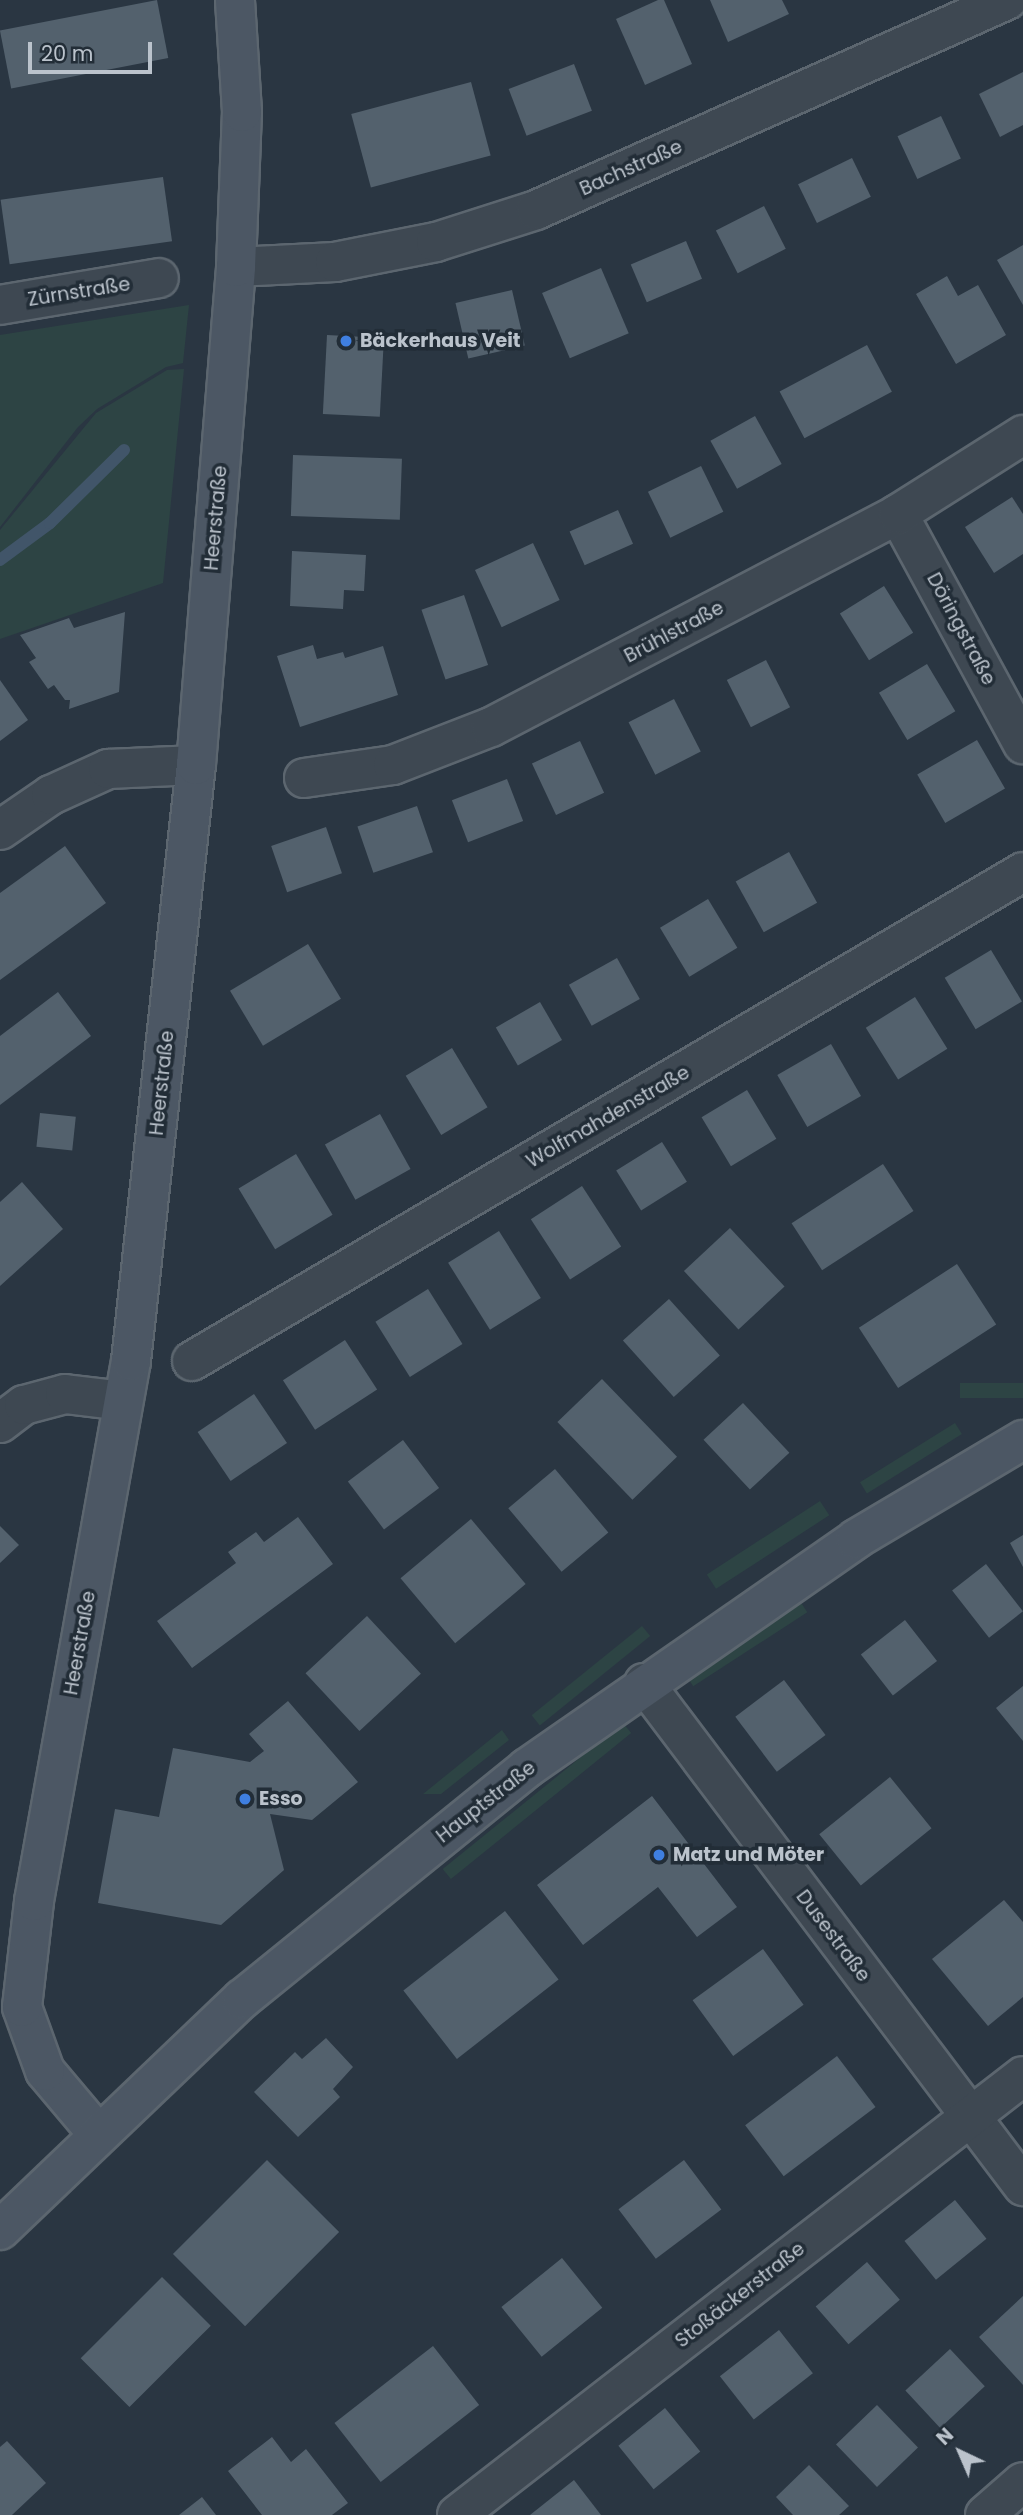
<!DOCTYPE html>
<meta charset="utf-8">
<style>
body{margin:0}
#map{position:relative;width:1023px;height:2515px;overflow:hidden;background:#2a3642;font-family:Poppins,sans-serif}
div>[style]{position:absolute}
.green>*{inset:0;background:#2d4444;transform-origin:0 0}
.stream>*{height:12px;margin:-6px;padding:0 6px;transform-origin:6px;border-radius:6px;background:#415569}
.building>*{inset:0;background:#53616d;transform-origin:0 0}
.roads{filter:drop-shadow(2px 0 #5c666f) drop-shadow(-2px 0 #5c666f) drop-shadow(0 2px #5c666f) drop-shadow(0 -2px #5c666f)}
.street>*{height:38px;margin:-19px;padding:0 19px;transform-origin:19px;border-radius:19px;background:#3e4852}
.secondary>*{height:38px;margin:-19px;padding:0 19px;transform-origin:19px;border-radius:19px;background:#4c5764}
.dots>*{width:19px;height:19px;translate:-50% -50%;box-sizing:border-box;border:4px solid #222d37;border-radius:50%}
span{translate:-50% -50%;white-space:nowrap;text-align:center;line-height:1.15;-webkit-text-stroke:7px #222d37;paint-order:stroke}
.street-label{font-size:19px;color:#bbc3cc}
.poi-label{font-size:19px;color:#bbc3cc;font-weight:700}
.left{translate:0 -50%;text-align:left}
.north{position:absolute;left:925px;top:2417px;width:70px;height:70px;-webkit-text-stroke:5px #222d37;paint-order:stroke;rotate:316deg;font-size:19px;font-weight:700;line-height:28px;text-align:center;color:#bbc3cc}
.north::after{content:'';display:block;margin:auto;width:24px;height:32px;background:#bbc3cc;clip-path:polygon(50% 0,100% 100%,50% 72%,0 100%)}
.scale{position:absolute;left:28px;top:42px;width:124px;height:32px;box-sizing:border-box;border:4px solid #bbc3cc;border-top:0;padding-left:9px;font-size:21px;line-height:24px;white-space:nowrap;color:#bbc3cc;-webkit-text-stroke:5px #222d37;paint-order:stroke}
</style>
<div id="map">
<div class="green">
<div style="clip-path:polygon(189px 305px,183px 363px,166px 367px,97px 409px,78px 427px,0 527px,0 335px)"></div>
<div style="clip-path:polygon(184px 369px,163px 583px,0 639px,0 530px,96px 413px,167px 370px)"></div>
<div style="left:1023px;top:1383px;width:15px;height:63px;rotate:90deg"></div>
<div style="left:955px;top:1423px;width:13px;height:112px;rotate:58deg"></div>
<div style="left:820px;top:1501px;width:17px;height:135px;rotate:57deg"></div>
<div style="left:798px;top:1598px;width:17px;height:136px;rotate:57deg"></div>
<div style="left:642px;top:1626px;width:13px;height:142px;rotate:51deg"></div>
<div style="left:623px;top:1723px;width:13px;height:232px;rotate:51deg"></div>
<div style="clip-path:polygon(502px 1730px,509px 1740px,441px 1794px,423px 1794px)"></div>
</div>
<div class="stream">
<div style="left:0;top:560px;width:62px;rotate:-36.5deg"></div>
<div style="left:50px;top:523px;width:104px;rotate:-44.6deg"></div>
</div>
<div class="building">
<div style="left:157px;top:0;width:59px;height:160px;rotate:79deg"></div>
<div style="clip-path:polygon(658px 0,664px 0,692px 64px,645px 85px,616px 19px)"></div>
<div style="clip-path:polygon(710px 0,782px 0,789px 14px,728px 42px)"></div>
<div style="left:574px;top:64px;width:50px;height:70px;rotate:69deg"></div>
<div style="clip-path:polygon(1023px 72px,1023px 125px,1000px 137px,979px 94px)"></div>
<div style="left:471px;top:82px;width:76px;height:124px;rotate:75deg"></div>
<div style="left:941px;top:116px;width:47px;height:48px;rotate:65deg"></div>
<div style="left:852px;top:158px;width:43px;height:60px;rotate:64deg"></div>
<div style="left:163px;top:177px;width:65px;height:164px;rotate:82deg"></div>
<div style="left:764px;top:206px;width:48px;height:54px;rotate:63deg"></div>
<div style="left:686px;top:241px;width:41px;height:60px;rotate:67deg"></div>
<div style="clip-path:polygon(1023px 245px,1023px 305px,997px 260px)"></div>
<div style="left:601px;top:268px;width:71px;height:64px;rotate:67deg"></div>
<div style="clip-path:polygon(947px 276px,958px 296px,978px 285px,1006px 335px,956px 364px,916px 294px)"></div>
<div style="left:512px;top:290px;width:57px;height:58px;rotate:77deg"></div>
<div style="left:327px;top:335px;width:57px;height:79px;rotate:3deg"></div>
<div style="left:867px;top:345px;width:53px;height:99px;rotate:62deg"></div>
<div style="left:755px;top:416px;width:55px;height:51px;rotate:61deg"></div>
<div style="left:293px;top:455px;width:109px;height:61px;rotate:2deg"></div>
<div style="left:701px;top:466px;width:51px;height:59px;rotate:64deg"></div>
<div style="clip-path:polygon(1012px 497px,1023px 514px,1023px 554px,994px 573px,965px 527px)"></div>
<div style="left:618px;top:510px;width:37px;height:53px;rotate:66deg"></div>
<div style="left:533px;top:543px;width:63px;height:64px;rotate:65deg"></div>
<div style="clip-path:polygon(292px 551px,366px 555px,364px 591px,344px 590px,343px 609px,290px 606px)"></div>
<div style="left:884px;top:586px;width:55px;height:52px;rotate:58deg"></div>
<div style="left:464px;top:595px;width:74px;height:45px;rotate:71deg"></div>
<div style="clip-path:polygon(125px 612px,119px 692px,69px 709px,70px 700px,65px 700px,54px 685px,48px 689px,29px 662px,36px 658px,20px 635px,69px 618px,74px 628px)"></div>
<div style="clip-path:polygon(313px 645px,317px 659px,343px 652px,345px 658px,383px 646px,398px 695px,300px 727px,277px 656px)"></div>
<div style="left:766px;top:660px;width:53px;height:44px;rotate:63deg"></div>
<div style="left:927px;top:664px;width:55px;height:56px;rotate:59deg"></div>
<div style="clip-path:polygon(0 680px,28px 720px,0 741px)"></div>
<div style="left:674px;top:699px;width:59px;height:51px;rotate:63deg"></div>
<div style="left:977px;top:740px;width:56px;height:69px;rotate:60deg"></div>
<div style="left:580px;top:741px;width:57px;height:53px;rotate:65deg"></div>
<div style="left:507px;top:779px;width:45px;height:59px;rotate:69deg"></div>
<div style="left:417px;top:806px;width:49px;height:63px;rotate:71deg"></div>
<div style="left:326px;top:827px;width:49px;height:58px;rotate:71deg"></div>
<div style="clip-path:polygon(65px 846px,106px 903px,0 980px,0 893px)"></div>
<div style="left:789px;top:852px;width:58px;height:61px;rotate:61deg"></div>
<div style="left:708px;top:899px;width:57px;height:56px;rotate:59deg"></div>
<div style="left:308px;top:944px;width:64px;height:91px;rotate:59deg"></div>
<div style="left:991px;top:950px;width:60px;height:54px;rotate:59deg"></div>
<div style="left:617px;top:958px;width:47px;height:55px;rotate:61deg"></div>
<div style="clip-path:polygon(58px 992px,91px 1036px,0 1105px,0 1036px)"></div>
<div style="left:915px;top:997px;width:61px;height:58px;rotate:58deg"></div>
<div style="left:540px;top:1002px;width:44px;height:51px;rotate:60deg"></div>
<div style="left:831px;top:1044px;width:60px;height:62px;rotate:60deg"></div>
<div style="left:452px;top:1048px;width:69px;height:54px;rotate:59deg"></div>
<div style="left:747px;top:1090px;width:57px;height:53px;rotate:59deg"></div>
<div style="left:40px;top:1113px;width:36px;height:34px;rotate:6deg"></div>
<div style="left:380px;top:1114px;width:63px;height:63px;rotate:61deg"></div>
<div style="left:662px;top:1142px;width:47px;height:54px;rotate:58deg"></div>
<div style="left:296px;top:1154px;width:71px;height:67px;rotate:59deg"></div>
<div style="left:883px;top:1164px;width:56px;height:109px;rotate:57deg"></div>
<div style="clip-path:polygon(22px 1182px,63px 1229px,0 1286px,0 1202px)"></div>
<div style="left:582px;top:1186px;width:72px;height:61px;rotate:57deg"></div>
<div style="left:730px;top:1228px;width:80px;height:63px;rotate:47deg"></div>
<div style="left:499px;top:1231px;width:79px;height:60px;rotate:58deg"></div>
<div style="left:957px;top:1264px;width:72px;height:117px;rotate:57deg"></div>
<div style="left:428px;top:1289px;width:65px;height:62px;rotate:58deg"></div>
<div style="left:669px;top:1299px;width:76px;height:62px;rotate:48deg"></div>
<div style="left:345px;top:1340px;width:59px;height:74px;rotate:57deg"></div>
<div style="left:602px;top:1379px;width:108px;height:62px;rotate:46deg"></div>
<div style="left:254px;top:1394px;width:59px;height:68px;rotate:56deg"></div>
<div style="left:743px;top:1403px;width:68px;height:54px;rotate:47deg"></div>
<div style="left:403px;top:1440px;width:60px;height:69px;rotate:53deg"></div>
<div style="left:555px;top:1469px;width:83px;height:61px;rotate:50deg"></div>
<div style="clip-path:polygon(298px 1517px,333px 1564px,192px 1668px,157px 1621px,236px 1563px,228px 1552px,256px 1532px,264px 1542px)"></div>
<div style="left:471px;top:1519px;width:85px;height:92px;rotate:50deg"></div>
<div style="clip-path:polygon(0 1526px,19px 1545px,0 1563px)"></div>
<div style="clip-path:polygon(1023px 1535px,1023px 1567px,1010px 1543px)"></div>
<div style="left:986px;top:1564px;width:60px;height:43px;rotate:52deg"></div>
<div style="left:367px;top:1616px;width:79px;height:84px;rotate:47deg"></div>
<div style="left:905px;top:1620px;width:52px;height:56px;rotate:52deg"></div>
<div style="left:784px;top:1680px;width:69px;height:61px;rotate:53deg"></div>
<div style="clip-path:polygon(1023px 1686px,1023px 1741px,996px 1708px)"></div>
<div style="clip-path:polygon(288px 1701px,358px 1782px,312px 1820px,270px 1814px,284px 1870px,221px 1925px,98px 1903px,115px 1809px,159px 1817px,173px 1748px,250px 1762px,264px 1751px,249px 1734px)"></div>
<div style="left:890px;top:1777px;width:66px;height:91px;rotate:51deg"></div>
<div style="clip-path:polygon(652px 1796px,737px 1907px,697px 1937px,658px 1887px,583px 1945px,537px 1885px)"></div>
<div style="clip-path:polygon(1004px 1900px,1023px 1922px,1023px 1997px,988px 2026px,932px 1959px)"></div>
<div style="left:505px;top:1911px;width:87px;height:129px;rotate:52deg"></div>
<div style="left:763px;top:1949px;width:69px;height:87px;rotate:54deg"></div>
<div style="clip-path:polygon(326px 2038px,353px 2067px,333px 2089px,340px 2097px,298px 2137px,254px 2092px,295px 2052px,302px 2059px)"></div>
<div style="left:837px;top:2056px;width:64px;height:115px;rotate:53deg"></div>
<div style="left:267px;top:2160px;width:102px;height:133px;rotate:45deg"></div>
<div style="left:684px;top:2160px;width:62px;height:82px;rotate:53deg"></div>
<div style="left:955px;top:2200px;width:50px;height:65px;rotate:51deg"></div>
<div style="left:562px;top:2258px;width:64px;height:78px;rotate:51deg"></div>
<div style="left:867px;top:2262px;width:50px;height:68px;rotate:49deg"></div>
<div style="left:162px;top:2277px;width:69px;height:115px;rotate:45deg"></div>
<div style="clip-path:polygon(1023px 2296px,1023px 2385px,979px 2337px)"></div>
<div style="left:779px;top:2330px;width:55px;height:75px;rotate:52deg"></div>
<div style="left:433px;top:2346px;width:75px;height:125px;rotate:52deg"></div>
<div style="left:950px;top:2349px;width:51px;height:61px;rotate:47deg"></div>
<div style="left:877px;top:2405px;width:59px;height:57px;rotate:46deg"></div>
<div style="left:665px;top:2408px;width:56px;height:60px;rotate:51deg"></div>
<div style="clip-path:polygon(272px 2437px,291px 2462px,306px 2449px,348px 2503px,332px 2515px,262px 2515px,228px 2471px)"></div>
<div style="clip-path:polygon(7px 2441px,46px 2483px,12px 2515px,0 2515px,0 2447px)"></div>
<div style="clip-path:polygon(809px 2465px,849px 2506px,839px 2515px,793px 2515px,776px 2497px)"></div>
<div style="clip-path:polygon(574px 2480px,601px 2515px,530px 2515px)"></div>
<div style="clip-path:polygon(202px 2497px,216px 2515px,179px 2515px)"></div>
</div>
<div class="roads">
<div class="street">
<div style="left:236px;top:267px;width:99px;rotate:-2.9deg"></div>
<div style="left:335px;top:262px;width:103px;rotate:-11.2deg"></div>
<div style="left:436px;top:242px;width:105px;rotate:-17.7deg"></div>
<div style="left:536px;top:210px;width:516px;rotate:-24.03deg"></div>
<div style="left:0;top:305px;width:161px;rotate:-9.6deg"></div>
<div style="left:898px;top:514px;width:262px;rotate:61.5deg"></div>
<div style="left:304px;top:778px;width:90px;rotate:-8.3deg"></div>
<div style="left:393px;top:765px;width:105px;rotate:-21.2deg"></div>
<div style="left:491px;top:727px;width:459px;rotate:-27.6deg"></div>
<div style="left:898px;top:514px;width:148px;rotate:-32.3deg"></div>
<div style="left:0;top:830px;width:62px;rotate:-34.5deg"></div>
<div style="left:51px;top:795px;width:63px;rotate:-24.5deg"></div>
<div style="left:108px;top:769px;width:88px;rotate:-2.6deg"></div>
<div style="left:192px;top:1361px;width:964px;rotate:-30.47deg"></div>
<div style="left:0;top:1423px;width:30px;rotate:-37deg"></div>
<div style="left:24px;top:1405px;width:42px;rotate:-15deg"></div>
<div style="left:65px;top:1394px;width:58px;rotate:6.9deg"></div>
<div style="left:644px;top:1683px;width:630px;rotate:53deg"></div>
<div style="left:457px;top:2515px;width:716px;rotate:-37.8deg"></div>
<div style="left:985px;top:2515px;width:50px;rotate:-41deg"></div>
</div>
<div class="secondary">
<div style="left:98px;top:2134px;width:82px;rotate:-130.1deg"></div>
<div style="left:45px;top:2071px;width:68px;rotate:-109.8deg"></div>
<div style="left:22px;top:2007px;width:107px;rotate:-83.5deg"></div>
<div style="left:34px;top:1901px;width:549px;rotate:-79.82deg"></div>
<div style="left:131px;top:1361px;width:600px;rotate:-83.78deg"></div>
<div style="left:196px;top:765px;width:500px;rotate:-85.4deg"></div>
<div style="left:236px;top:267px;width:155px;rotate:-87.8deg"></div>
<div style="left:242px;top:112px;width:112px;rotate:-93.6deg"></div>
<div style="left:0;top:2230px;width:335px;rotate:-43.7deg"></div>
<div style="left:242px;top:1999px;width:367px;rotate:-39deg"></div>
<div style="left:527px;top:1768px;width:401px;rotate:-34.8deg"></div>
<div style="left:856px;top:1539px;width:194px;rotate:-30.7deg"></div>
</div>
</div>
<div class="dots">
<div style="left:346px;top:341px;background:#3f7fe0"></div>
<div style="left:245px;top:1799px;background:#3f7fe0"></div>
<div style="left:659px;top:1855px;background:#3f7fe0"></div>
</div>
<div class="street-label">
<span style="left:631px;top:168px;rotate:-24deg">Bachstraße</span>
<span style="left:79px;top:292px;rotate:-9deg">Zürnstraße</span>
<span style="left:216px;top:518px;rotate:-85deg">Heerstraße</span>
<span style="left:961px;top:629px;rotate:62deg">Döringstraße</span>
<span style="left:674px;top:632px;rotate:-28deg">Brühlstraße</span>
<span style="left:162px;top:1083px;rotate:-84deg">Heerstraße</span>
<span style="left:608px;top:1117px;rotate:-30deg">Wolfmahdenstraße</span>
<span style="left:80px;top:1643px;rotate:-80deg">Heerstraße</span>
<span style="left:486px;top:1802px;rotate:-38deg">Hauptstraße</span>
<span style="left:833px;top:1936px;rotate:53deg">Dusestraße</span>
<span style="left:740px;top:2295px;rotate:-38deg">Stoßäckerstraße</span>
</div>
<div class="poi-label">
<span class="left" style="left:360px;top:341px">Bäckerhaus Veit</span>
<span class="left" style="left:259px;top:1799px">Esso</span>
<span class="left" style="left:673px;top:1855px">Matz und Möter</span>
</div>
<div class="north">N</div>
<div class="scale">20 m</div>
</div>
